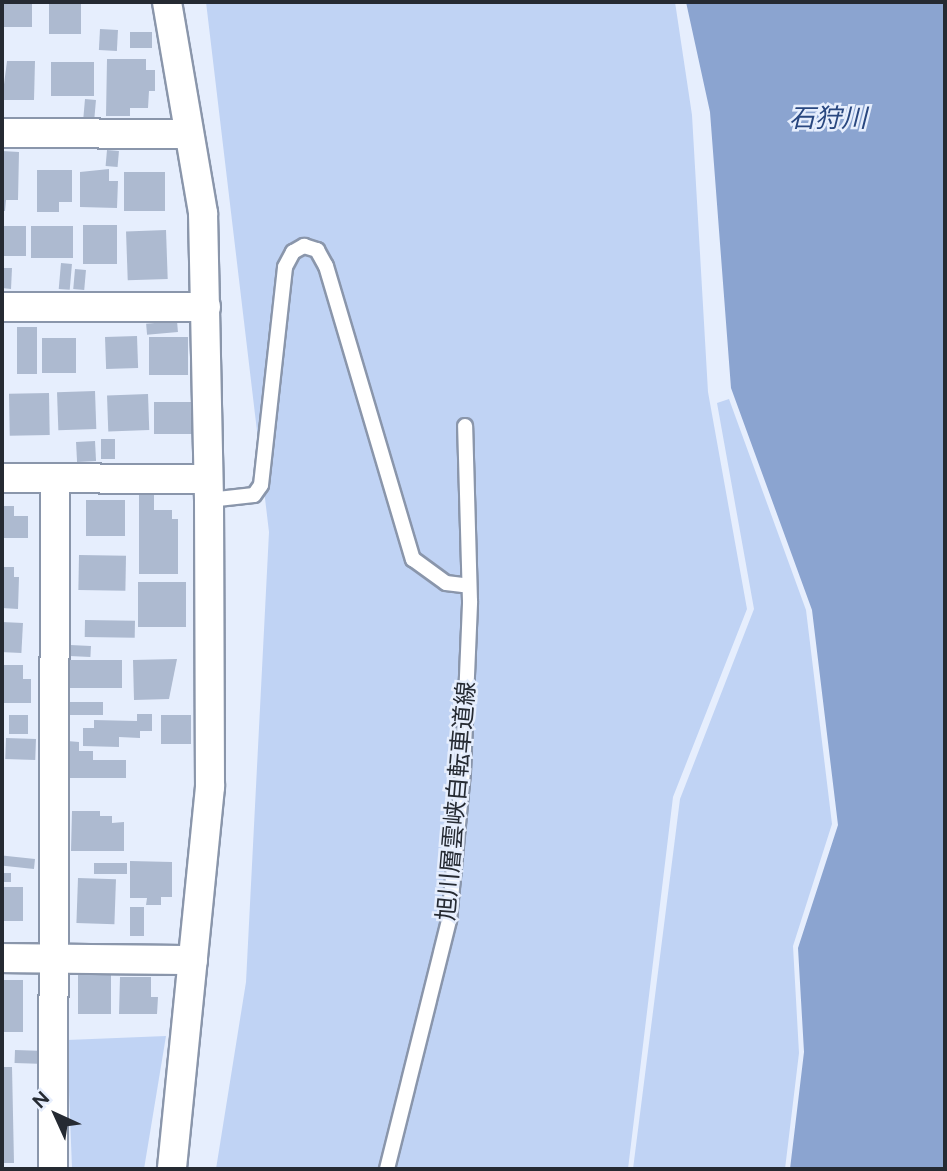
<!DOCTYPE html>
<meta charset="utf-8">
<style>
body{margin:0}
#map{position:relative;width:947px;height:1171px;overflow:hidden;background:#e6eefd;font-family:Figtree,"Noto Sans JP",sans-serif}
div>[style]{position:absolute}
.green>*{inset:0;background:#c0d3f4}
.water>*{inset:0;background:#8ba4d0}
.building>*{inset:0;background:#adbad0;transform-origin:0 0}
.roads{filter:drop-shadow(2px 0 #8a96ab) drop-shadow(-2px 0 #8a96ab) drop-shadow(0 2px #8a96ab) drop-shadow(0 -2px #8a96ab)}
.lane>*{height:14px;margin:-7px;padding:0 7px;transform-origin:7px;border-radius:7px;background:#fff}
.street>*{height:28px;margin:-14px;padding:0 14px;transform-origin:14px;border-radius:14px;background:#fff}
span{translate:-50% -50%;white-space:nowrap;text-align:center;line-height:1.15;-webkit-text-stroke:5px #e6eefd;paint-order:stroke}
.street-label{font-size:24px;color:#252a32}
.water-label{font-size:26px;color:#29477f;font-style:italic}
.frame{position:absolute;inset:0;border:4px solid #252a32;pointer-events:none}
.north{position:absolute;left:21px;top:1080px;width:70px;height:70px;-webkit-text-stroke:5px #e6eefd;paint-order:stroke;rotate:315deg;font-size:19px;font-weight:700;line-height:28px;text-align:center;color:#252a32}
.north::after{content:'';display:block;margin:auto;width:24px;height:32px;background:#252a32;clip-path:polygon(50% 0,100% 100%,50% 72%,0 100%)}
</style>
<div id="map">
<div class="green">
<div style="clip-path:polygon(206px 2px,675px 2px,692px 115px,708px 392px,747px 609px,673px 797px,628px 1169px,216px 1169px,246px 982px,269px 532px)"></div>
<div style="clip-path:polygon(729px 399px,806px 610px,832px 824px,793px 946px,799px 1053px,785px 1169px,633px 1169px,680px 799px,754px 609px,717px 403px)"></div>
<div style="clip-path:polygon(166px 1036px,144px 1169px,72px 1168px,67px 1040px)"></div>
</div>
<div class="water">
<div style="clip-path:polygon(686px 2px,945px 2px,945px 1169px,790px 1169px,804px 1052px,798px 948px,838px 825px,812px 610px,731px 388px,710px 112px)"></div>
</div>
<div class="building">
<div style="left:2px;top:2px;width:30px;height:25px"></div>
<div style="left:49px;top:2px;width:32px;height:32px"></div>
<div style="left:100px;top:29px;width:18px;height:21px;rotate:3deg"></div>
<div style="left:130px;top:32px;width:22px;height:16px"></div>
<div style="clip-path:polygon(107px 59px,146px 59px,146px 70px,155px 70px,155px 91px,149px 91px,148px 108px,130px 108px,130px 116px,106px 116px)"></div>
<div style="clip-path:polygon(7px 61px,35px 61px,34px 100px,2px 100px)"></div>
<div style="left:94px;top:62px;width:34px;height:43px;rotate:90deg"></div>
<div style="left:85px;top:99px;width:11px;height:20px;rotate:5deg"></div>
<div style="left:107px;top:150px;width:12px;height:16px;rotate:5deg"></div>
<div style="clip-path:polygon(2px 151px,19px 152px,18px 200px,6px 200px,5px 211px,2px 211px)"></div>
<div style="clip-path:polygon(109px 169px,109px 181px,118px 181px,117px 208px,80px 207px,80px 172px)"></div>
<div style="clip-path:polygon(37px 170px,72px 170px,72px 202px,59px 202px,59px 212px,37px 212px)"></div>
<div style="left:165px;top:172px;width:39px;height:41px;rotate:90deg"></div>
<div style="left:83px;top:225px;width:34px;height:39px"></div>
<div style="left:2px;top:226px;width:24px;height:30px"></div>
<div style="left:31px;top:226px;width:42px;height:32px"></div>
<div style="left:166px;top:230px;width:49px;height:40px;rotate:88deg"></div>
<div style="left:61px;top:263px;width:11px;height:26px;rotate:5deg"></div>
<div style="clip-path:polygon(2px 268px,12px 268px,11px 289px,2px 288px)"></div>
<div style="left:75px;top:269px;width:11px;height:20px;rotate:5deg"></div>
<div style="left:177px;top:321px;width:11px;height:31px;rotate:85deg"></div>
<div style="left:17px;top:327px;width:20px;height:47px"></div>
<div style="left:137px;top:336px;width:32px;height:32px;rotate:88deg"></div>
<div style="left:149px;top:337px;width:39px;height:38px"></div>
<div style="left:76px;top:338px;width:35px;height:34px;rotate:90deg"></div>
<div style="left:95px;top:391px;width:38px;height:38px;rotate:88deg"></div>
<div style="left:49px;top:393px;width:42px;height:40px;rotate:89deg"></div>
<div style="left:148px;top:394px;width:36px;height:41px;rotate:88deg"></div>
<div style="left:154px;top:402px;width:42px;height:32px"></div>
<div style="left:101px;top:439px;width:14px;height:20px"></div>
<div style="left:95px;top:441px;width:20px;height:19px;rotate:87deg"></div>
<div style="clip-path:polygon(139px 495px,154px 495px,154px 510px,172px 510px,172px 519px,178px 519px,178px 574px,139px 574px)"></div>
<div style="left:125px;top:500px;width:36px;height:39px;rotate:90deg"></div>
<div style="clip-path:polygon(2px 506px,14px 506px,14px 516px,28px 516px,28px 538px,2px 538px)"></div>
<div style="left:79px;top:555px;width:47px;height:35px;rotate:1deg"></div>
<div style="clip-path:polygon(2px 567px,14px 567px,14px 577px,19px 577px,18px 609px,2px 608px)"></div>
<div style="left:138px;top:582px;width:48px;height:45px"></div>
<div style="left:85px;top:620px;width:50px;height:17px;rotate:1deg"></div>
<div style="left:2px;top:622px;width:21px;height:30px;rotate:3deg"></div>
<div style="left:70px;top:645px;width:21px;height:11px;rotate:3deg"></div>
<div style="clip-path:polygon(177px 659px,169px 699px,134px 700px,133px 660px)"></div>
<div style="left:70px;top:660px;width:52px;height:28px"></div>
<div style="clip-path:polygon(2px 665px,23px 665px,23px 679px,31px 679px,31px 703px,2px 703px)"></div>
<div style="left:70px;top:702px;width:33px;height:13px"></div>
<div style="clip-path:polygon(137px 714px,152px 714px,152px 731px,140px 731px,140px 738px,119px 737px,119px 747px,83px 746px,83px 728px,94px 728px,94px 720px,137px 721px)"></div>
<div style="left:9px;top:715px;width:19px;height:19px"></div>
<div style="left:161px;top:715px;width:30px;height:29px"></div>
<div style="left:6px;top:738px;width:30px;height:21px;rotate:2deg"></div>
<div style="clip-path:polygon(67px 741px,79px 742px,79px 751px,93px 751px,93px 760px,126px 760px,126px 778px,66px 778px)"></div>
<div style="clip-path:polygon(72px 811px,100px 811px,100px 816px,112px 816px,112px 823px,124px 822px,124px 851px,71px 851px)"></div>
<div style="left:35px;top:859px;width:10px;height:33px;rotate:96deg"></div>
<div style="clip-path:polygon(130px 861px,172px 862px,172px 897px,161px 897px,161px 905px,146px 905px,147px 898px,130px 898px)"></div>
<div style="left:94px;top:863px;width:33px;height:11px"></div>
<div style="left:2px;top:873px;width:9px;height:9px"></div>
<div style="left:78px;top:878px;width:38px;height:45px;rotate:2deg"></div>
<div style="left:2px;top:887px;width:21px;height:34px"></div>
<div style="left:130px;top:907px;width:14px;height:29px"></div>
<div style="left:78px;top:975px;width:33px;height:39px"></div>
<div style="clip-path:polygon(120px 977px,151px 977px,151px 997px,158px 997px,157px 1014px,119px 1014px)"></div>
<div style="left:2px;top:980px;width:21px;height:52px"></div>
<div style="left:15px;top:1050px;width:23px;height:13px;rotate:2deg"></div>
<div style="clip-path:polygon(2px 1067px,12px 1067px,14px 1163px,2px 1163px)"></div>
</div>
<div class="roads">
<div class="lane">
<div style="left:209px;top:500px;width:45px;rotate:-6.3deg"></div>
<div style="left:254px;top:495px;width:12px;rotate:-55deg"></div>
<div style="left:261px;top:485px;width:219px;rotate:-83.7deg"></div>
<div style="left:285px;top:267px;width:17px;rotate:-62deg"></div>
<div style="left:293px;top:252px;width:13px;rotate:-29deg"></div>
<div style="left:304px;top:246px;width:14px;rotate:17deg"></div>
<div style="left:317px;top:250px;width:18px;rotate:61deg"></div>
<div style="left:326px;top:266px;width:306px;rotate:73.5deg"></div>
<div style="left:413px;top:559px;width:41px;rotate:36deg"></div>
<div style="left:446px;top:583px;width:23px;rotate:7deg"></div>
<div style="left:387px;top:1169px;width:257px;rotate:-76deg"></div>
<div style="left:449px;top:920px;width:150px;rotate:-84.6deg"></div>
<div style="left:463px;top:771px;width:170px;rotate:-87.6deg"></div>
<div style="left:470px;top:601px;width:175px;rotate:-91.6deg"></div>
</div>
<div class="street">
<div style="left:167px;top:2px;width:214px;rotate:80.3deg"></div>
<div style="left:203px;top:213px;width:287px;rotate:88.8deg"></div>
<div style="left:209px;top:500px;width:287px;rotate:89.8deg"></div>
<div style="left:210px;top:787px;width:384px;rotate:95.7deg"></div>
<div style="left:2px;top:133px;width:187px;rotate:0.3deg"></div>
<div style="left:2px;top:307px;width:204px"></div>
<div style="left:2px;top:478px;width:206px;rotate:0.3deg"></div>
<div style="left:2px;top:958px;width:191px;rotate:0.6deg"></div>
<div style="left:53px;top:1169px;width:690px;rotate:-89.83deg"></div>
</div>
</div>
<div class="street-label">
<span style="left:456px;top:801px;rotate:-85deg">旭川層雲峡自転車道線</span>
</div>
<div class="water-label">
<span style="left:828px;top:119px">石狩川</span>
</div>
<div class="frame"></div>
<div class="north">N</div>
</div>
